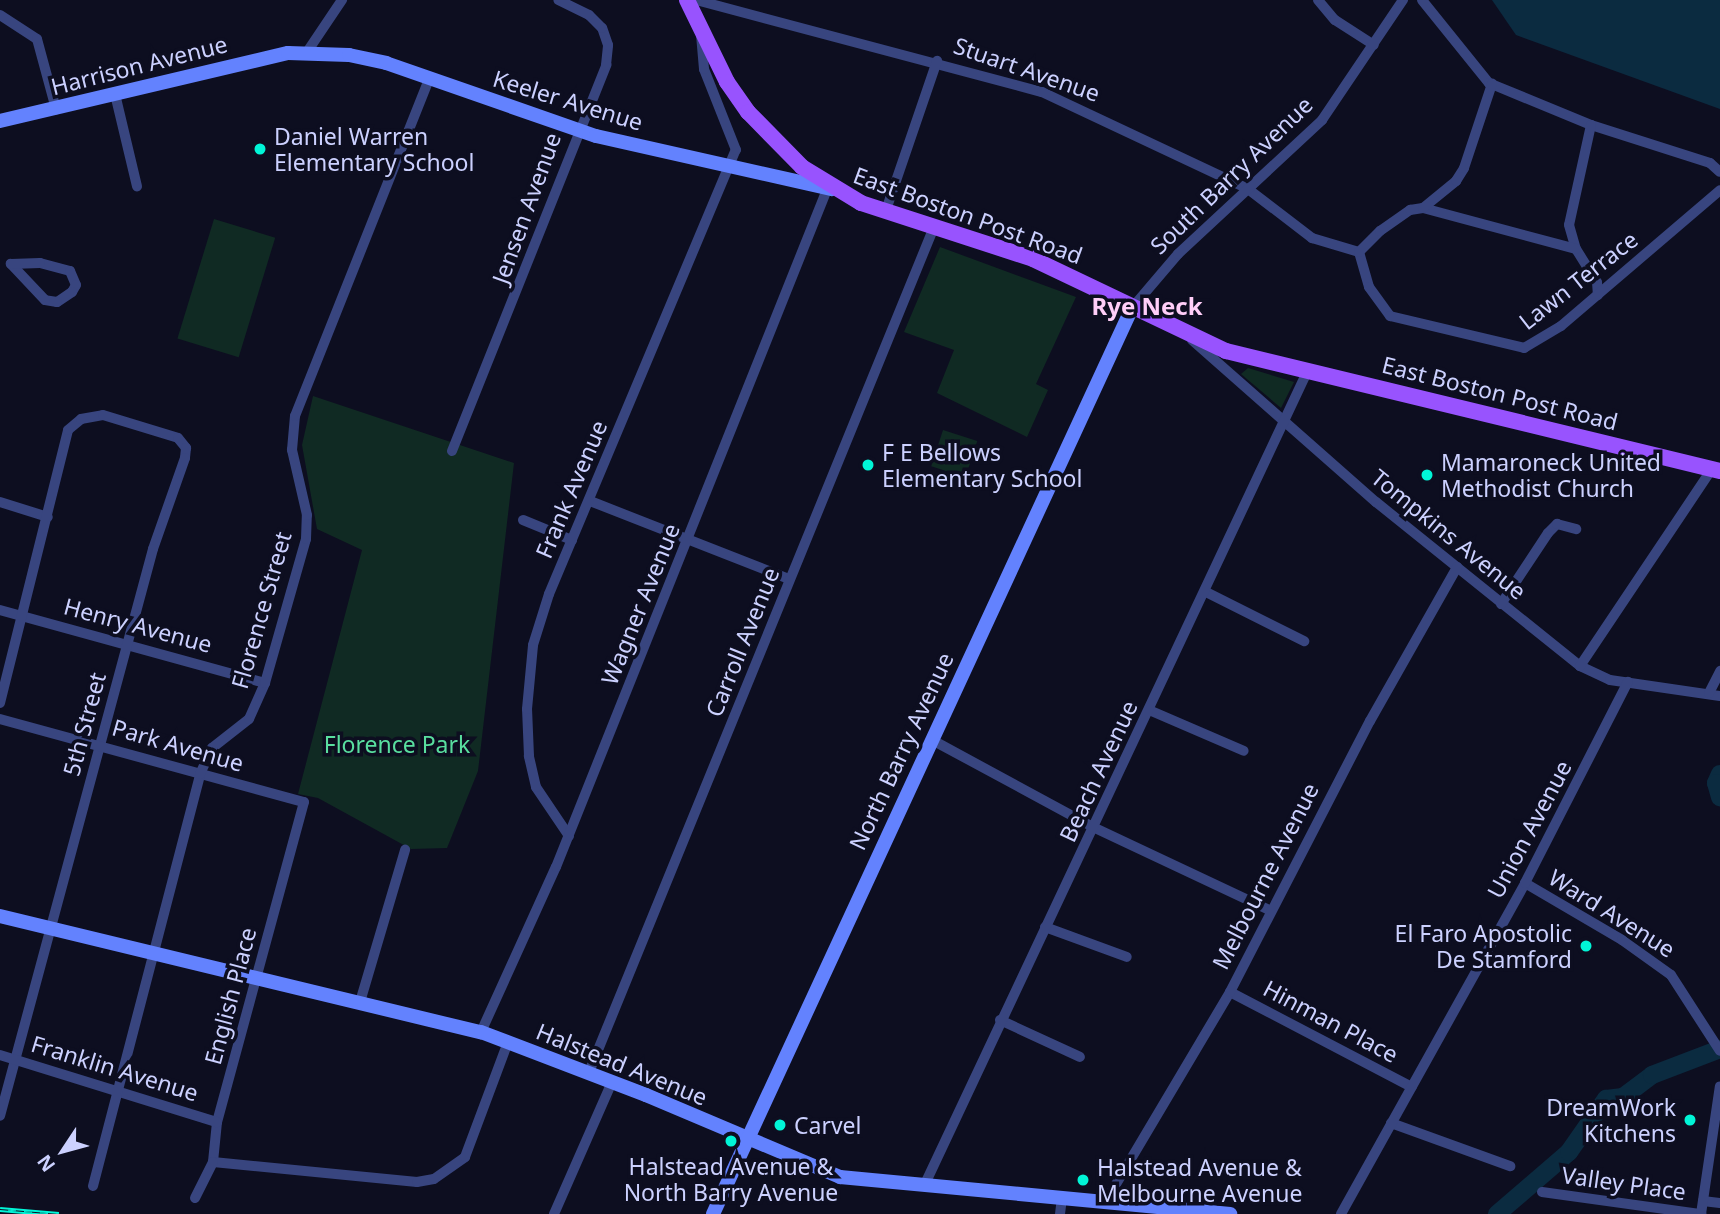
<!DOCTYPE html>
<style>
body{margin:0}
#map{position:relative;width:1720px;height:1214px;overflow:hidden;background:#0d0e20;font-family:"Noto Sans",sans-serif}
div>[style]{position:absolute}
.green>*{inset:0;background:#102a23;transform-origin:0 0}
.water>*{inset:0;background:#0b2b40}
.river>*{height:18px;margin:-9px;padding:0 9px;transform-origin:9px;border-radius:9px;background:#0b2b40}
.street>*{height:10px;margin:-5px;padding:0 5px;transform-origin:5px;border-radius:5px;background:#38457f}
.secondary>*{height:14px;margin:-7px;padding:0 7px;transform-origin:7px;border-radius:7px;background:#6382fe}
.primary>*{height:16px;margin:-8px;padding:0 8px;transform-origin:8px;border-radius:8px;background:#9853fe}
.rail>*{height:5px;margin-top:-2.5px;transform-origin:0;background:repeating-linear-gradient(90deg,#0d0e20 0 8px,#01f5d7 0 16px);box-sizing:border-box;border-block:2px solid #01f5d7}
.dots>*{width:19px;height:19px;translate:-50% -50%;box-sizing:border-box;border:4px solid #0d0e20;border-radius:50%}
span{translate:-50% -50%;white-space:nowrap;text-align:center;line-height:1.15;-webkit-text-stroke:7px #0d0e20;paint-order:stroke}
.street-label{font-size:23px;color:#ccd1ff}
.poi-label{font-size:23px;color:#ccd1ff}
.left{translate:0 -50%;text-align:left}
.right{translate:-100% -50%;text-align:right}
.park-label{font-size:23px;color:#59de9f}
.neighbourhood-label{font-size:24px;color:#ffcef8;font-weight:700}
.north{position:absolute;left:28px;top:1116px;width:70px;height:70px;-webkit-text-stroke:5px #0d0e20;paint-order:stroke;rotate:234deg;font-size:19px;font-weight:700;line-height:28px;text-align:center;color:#ccd1ff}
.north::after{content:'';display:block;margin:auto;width:24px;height:32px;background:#ccd1ff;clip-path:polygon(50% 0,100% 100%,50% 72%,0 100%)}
</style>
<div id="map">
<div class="green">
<div style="left:214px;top:219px;width:64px;height:125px;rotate:17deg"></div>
<div style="clip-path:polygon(940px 247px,1076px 297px,1036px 384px,1048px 390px,1027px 437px,937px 393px,954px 350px,904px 332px)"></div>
<div style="clip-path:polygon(1248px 368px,1294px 382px,1281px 408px,1241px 374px)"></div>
<div style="clip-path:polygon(313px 396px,514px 463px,478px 771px,447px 848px,411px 849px,318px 798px,298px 794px,362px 550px,317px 529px,302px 445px)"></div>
<div style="left:943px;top:430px;width:36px;height:38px;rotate:18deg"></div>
</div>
<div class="water">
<div style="clip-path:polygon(1492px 0,1720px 0,1720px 109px,1516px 35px)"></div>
</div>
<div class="river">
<div style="left:1720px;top:774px;width:10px;rotate:114deg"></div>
<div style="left:1716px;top:783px;width:15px;rotate:74deg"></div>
<div style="left:1497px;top:1214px;width:95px;rotate:-40.7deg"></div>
<div style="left:1569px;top:1152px;width:65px;rotate:-55.1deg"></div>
<div style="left:1606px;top:1099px;width:17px;rotate:-7deg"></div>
<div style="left:1623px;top:1097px;width:36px;rotate:-37deg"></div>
<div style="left:1652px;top:1075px;width:73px;rotate:-20.9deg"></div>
</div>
<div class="street">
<div style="left:696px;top:0;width:358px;rotate:14.9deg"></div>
<div style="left:1042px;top:92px;width:228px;rotate:25.2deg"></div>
<div style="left:1248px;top:189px;width:81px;rotate:37.4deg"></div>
<div style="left:1312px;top:238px;width:49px;rotate:16.6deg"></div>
<div style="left:1318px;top:0;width:26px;rotate:50deg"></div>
<div style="left:1335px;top:20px;width:46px;rotate:32.7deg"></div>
<div style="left:1422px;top:0;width:107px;rotate:51.1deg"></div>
<div style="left:1489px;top:83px;width:110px;rotate:22.4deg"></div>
<div style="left:1591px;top:125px;width:125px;rotate:17.7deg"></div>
<div style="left:1710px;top:163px;width:13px;rotate:42deg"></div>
<div style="left:0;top:15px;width:44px;rotate:33deg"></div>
<div style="left:37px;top:39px;width:73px;rotate:74.8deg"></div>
<div style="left:307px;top:52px;width:63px;rotate:-56.1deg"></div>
<div style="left:115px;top:94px;width:95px;rotate:76.6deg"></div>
<div style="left:1591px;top:125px;width:102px;rotate:102.4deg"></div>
<div style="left:1569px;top:225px;width:25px;rotate:74deg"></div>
<div style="left:1576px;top:249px;width:39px;rotate:58deg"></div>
<div style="left:1597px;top:282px;width:13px;rotate:86deg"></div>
<div style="left:1423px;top:208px;width:158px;rotate:15deg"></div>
<div style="left:885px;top:213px;width:161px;rotate:-71.1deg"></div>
<div style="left:1359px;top:252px;width:36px;rotate:74deg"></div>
<div style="left:1369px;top:287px;width:36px;rotate:54deg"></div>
<div style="left:1390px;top:316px;width:138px;rotate:13.4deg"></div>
<div style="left:1524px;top:348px;width:43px;rotate:-30.7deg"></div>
<div style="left:1561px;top:326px;width:209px;rotate:-40.5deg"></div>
<div style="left:1359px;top:252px;width:30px;rotate:-45deg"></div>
<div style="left:1380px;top:231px;width:37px;rotate:-35deg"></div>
<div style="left:1410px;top:210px;width:13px;rotate:-9deg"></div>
<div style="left:1423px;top:208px;width:43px;rotate:-39.3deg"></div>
<div style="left:1456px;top:181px;width:15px;rotate:-58deg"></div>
<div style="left:1464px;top:168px;width:89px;rotate:-71.6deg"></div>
<div style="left:40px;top:263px;width:31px;rotate:15deg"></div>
<div style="left:70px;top:271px;width:15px;rotate:67deg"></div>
<div style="left:76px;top:285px;width:8px;rotate:120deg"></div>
<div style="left:72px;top:292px;width:18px;rotate:146deg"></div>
<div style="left:57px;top:302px;width:12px;rotate:-171deg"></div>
<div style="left:45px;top:300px;width:50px;rotate:-133.4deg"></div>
<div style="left:11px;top:264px;width:29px;rotate:-2deg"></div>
<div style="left:1132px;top:308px;width:71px;rotate:-49.6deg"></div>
<div style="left:1178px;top:254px;width:197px;rotate:-42.9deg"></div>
<div style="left:1322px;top:120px;width:145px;rotate:-56deg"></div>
<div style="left:1192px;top:340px;width:245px;rotate:41.4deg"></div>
<div style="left:1376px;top:502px;width:262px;rotate:38.8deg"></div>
<div style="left:1580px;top:666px;width:33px;rotate:25deg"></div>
<div style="left:1610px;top:680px;width:111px;rotate:8.3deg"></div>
<div style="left:452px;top:451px;width:416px;rotate:-68.2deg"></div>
<div style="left:606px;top:65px;width:20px;rotate:-84deg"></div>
<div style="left:608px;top:45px;width:18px;rotate:-109deg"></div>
<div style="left:602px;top:28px;width:18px;rotate:-135deg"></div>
<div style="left:589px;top:15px;width:34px;rotate:-154deg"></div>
<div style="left:590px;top:501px;width:214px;rotate:21.4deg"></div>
<div style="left:0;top:502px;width:50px;rotate:17.4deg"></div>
<div style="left:523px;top:520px;width:53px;rotate:22.2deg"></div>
<div style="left:1206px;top:592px;width:110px;rotate:26.6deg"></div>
<div style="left:1501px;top:604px;width:85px;rotate:-56.5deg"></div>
<div style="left:1548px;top:533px;width:13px;rotate:-45deg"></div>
<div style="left:1557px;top:524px;width:20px;rotate:15deg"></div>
<div style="left:0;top:610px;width:275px;rotate:15.4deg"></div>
<div style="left:1580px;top:666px;width:237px;rotate:-56.2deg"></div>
<div style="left:1709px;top:693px;width:25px;rotate:-63deg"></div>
<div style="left:0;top:703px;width:281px;rotate:-76deg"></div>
<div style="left:68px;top:430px;width:17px;rotate:-40deg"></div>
<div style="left:81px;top:419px;width:22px;rotate:-10deg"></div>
<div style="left:103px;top:415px;width:78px;rotate:17deg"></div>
<div style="left:178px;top:438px;width:13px;rotate:51deg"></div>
<div style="left:186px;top:448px;width:10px;rotate:96deg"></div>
<div style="left:185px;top:458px;width:96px;rotate:109.4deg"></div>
<div style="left:153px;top:549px;width:587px;rotate:105.1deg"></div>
<div style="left:1149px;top:710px;width:103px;rotate:23.3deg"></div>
<div style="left:0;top:719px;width:315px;rotate:15.3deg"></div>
<div style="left:304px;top:802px;width:332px;rotate:105.2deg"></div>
<div style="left:217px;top:1122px;width:40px;rotate:95.7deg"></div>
<div style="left:934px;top:741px;width:183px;rotate:28.4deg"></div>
<div style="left:1095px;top:828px;width:192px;rotate:25.2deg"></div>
<div style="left:569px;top:836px;width:59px;rotate:-124deg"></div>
<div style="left:536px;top:787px;width:32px;rotate:-103deg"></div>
<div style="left:529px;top:756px;width:47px;rotate:-92.4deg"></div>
<div style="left:527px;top:709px;width:64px;rotate:-84.6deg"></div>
<div style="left:533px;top:645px;width:53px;rotate:-72.6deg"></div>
<div style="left:549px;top:594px;width:482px;rotate:-67.2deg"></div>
<div style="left:736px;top:150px;width:87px;rotate:-111.6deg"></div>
<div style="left:704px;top:69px;width:33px;rotate:-95deg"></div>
<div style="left:1525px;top:883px;width:113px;rotate:30.4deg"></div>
<div style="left:1622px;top:940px;width:60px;rotate:35.5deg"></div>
<div style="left:1671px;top:975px;width:90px;rotate:57.2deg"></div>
<div style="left:1045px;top:927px;width:87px;rotate:20.1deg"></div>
<div style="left:1230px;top:992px;width:205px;rotate:27.6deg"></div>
<div style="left:360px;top:1002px;width:159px;rotate:-73.5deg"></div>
<div style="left:1000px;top:1020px;width:88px;rotate:24.8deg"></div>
<div style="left:481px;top:1032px;width:181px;rotate:-65.6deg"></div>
<div style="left:556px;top:867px;width:732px;rotate:-68.2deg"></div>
<div style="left:0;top:1055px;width:227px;rotate:17.2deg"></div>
<div style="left:589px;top:1072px;width:913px;rotate:-67.79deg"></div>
<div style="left:1391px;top:1123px;width:127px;rotate:19.9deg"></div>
<div style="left:213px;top:1162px;width:205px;rotate:5.6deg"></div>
<div style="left:417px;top:1182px;width:17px;rotate:-10deg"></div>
<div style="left:434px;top:1179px;width:38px;rotate:-35deg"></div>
<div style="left:465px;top:1157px;width:123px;rotate:-69.5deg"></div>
<div style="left:93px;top:1186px;width:426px;rotate:-75.4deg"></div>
<div style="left:200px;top:774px;width:29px;rotate:-65deg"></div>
<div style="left:212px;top:748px;width:47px;rotate:-38.1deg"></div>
<div style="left:249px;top:719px;width:39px;rotate:-66deg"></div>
<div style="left:265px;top:683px;width:150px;rotate:-74.1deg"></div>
<div style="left:306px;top:539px;width:24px;rotate:-88deg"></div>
<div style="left:307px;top:515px;width:67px;rotate:-103deg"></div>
<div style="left:292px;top:450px;width:34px;rotate:-85deg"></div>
<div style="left:295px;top:416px;width:362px;rotate:-68.3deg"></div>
<div style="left:924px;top:1186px;width:900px;rotate:-64.8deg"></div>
<div style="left:1542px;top:1192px;width:161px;rotate:7.9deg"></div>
<div style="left:195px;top:1198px;width:40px;rotate:-63.4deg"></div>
<div style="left:1106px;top:1201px;width:243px;rotate:-59.3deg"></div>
<div style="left:1230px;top:992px;width:305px;rotate:-62.7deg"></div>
<div style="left:1370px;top:721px;width:177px;rotate:-60.5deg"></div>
<div style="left:1703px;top:1201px;width:17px;rotate:7deg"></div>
<div style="left:554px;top:1214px;width:144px;rotate:-66.3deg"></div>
<div style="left:1060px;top:1214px;width:17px;rotate:-83deg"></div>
<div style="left:1341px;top:1214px;width:379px;rotate:-60.9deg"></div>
<div style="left:1525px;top:883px;width:226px;rotate:-62.9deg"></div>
<div style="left:1701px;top:1214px;width:129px;rotate:-81.6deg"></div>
</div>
<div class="secondary">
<div style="left:0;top:121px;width:296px;rotate:-13.3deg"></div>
<div style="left:288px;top:53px;width:61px;rotate:1.9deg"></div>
<div style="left:349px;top:55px;width:38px;rotate:12deg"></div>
<div style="left:386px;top:63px;width:222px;rotate:19.2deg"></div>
<div style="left:596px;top:136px;width:242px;rotate:12.7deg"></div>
<div style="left:0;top:916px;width:495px;rotate:13.6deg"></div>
<div style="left:481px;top:1032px;width:177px;rotate:20.9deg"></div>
<div style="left:646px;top:1095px;width:211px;rotate:22.9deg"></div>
<div style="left:840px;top:1177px;width:392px;rotate:5.4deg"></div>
<div style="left:713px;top:1214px;width:998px;rotate:-65.18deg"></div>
</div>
<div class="primary">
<div style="left:687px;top:0;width:91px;rotate:64deg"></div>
<div style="left:727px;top:82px;width:37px;rotate:55deg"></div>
<div style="left:748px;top:112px;width:77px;rotate:45.5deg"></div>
<div style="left:802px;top:167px;width:69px;rotate:31.4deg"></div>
<div style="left:861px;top:203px;width:181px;rotate:18deg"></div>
<div style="left:1033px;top:259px;width:214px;rotate:25.5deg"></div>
<div style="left:1226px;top:351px;width:508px;rotate:13.65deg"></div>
</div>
<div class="rail">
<div style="left:0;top:1209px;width:59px;rotate:4.8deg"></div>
</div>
<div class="dots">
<div style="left:260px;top:149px;background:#01f5d7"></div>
<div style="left:868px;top:465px;background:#01f5d7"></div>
<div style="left:1427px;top:475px;background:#01f5d7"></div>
<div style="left:1586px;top:946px;background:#01f5d7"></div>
<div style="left:1690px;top:1120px;background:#01f5d7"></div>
<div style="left:780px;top:1125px;background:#01f5d7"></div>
<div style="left:731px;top:1141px;background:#01f5d7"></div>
<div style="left:1083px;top:1180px;background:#01f5d7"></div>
</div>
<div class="street-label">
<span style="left:139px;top:65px;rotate:-14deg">Harrison Avenue</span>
<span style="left:1027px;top:69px;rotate:19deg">Stuart Avenue</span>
<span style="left:568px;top:100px;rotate:17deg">Keeler Avenue</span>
<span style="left:1231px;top:175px;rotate:-44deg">South Barry Avenue</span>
<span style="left:526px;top:208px;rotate:-70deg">Jensen Avenue</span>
<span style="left:968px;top:215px;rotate:20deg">East Boston Post Road</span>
<span style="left:1578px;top:280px;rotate:-38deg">Lawn Terrace</span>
<span style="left:1500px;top:393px;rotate:14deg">East Boston Post Road</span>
<span style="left:571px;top:489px;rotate:-67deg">Frank Avenue</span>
<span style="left:1449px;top:534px;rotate:39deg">Tompkins Avenue</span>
<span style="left:640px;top:604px;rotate:-68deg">Wagner Avenue</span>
<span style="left:261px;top:610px;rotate:-74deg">Florence Street</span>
<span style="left:138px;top:625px;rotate:15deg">Henry Avenue</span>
<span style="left:742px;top:642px;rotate:-68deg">Carroll Avenue</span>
<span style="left:84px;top:724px;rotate:-75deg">5th Street</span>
<span style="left:178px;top:745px;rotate:16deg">Park Avenue</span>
<span style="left:901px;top:751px;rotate:-65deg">North Barry Avenue</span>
<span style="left:1098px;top:771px;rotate:-65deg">Beach Avenue</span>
<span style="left:1529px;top:829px;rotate:-62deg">Union Avenue</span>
<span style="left:1265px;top:876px;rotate:-63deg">Melbourne Avenue</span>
<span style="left:1612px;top:913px;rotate:32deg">Ward Avenue</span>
<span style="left:230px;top:996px;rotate:-75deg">English Place</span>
<span style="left:1331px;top:1021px;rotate:28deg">Hinman Place</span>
<span style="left:622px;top:1064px;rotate:22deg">Halstead Avenue</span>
<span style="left:115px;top:1068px;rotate:17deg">Franklin Avenue</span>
<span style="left:1624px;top:1183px;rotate:8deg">Valley Place</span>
</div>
<div class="poi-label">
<span class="left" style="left:274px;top:149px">Daniel Warren<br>Elementary School</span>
<span class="left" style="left:882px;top:465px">F E Bellows<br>Elementary School</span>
<span class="left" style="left:1441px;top:475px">Mamaroneck United<br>Methodist Church</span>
<span class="right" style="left:1572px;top:946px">El Faro Apostolic<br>De Stamford</span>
<span class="right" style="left:1676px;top:1120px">DreamWork<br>Kitchens</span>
<span class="left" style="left:794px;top:1125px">Carvel</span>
<span style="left:731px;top:1179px">Halstead Avenue &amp;<br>North Barry Avenue</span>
<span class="left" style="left:1097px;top:1180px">Halstead Avenue &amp;<br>Melbourne Avenue</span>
</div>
<div class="park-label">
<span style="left:397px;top:744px">Florence Park</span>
</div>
<div class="neighbourhood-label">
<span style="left:1147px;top:306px">Rye Neck</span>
</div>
<div class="north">N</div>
</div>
